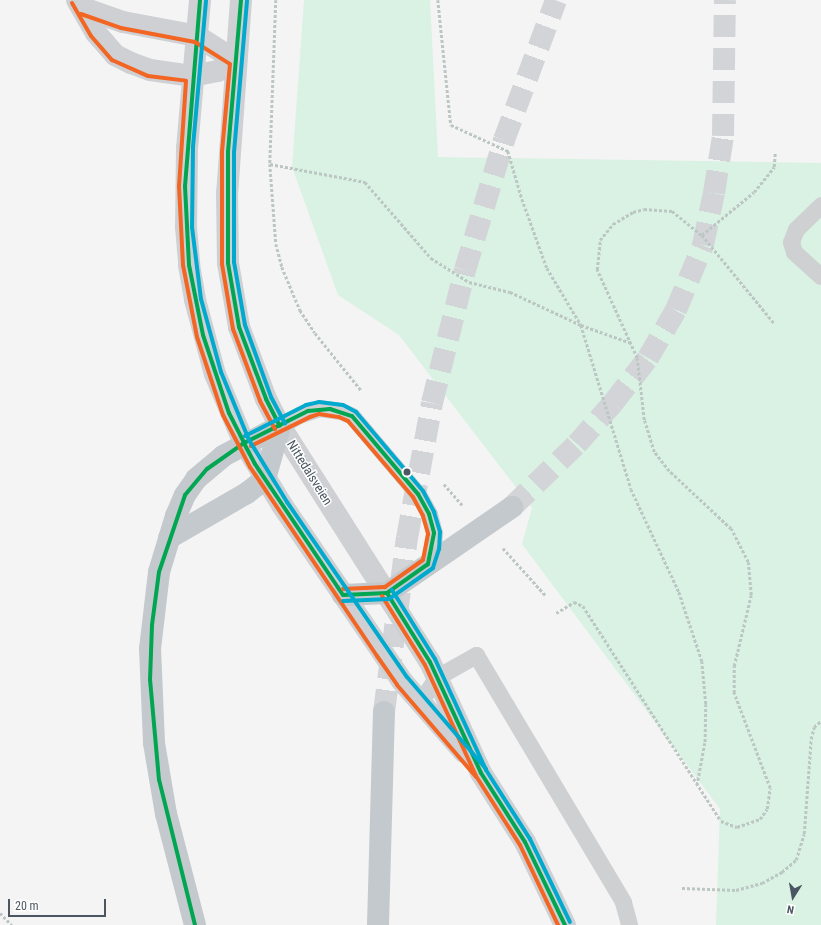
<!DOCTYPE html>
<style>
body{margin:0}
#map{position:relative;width:821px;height:925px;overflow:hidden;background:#f4f4f4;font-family:"Roboto Condensed",sans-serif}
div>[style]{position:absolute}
.green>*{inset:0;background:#d9f2e3}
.trunk-tunnel>*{height:22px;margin-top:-11px;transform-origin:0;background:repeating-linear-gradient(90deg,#d2d4d7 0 22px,transparent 0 33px)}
.path>*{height:2.5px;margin-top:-1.25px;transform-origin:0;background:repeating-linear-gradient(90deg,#bcc7c4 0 3px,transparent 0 5px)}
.service>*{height:17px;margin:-8.5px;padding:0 8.5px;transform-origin:8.5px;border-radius:8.5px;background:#ced0d2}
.secondary>*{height:22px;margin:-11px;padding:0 11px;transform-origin:11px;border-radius:11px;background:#ced0d4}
.trunk>*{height:22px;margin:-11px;padding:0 11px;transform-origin:11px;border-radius:11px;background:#c4c9cd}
.bus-1>*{height:4px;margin:-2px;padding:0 2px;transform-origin:2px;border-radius:2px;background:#00a651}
.bus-2>*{height:4px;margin:-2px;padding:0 2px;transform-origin:2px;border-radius:2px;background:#f26522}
.bus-3>*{height:4px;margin:-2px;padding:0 2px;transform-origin:2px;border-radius:2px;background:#00a9ce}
.dots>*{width:11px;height:11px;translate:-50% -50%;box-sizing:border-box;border:2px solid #fff;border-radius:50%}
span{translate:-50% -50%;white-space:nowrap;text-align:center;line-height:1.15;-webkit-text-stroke:3px #fff;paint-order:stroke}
.street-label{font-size:13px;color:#4a5661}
.north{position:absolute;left:773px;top:877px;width:40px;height:40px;-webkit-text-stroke:3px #fff;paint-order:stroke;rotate:191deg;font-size:11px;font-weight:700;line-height:16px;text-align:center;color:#4a5661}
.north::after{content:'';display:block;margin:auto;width:14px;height:18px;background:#4a5661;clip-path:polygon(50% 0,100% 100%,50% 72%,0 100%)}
.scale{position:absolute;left:8px;top:899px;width:98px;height:18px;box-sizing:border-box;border:2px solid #4a5661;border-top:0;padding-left:5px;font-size:12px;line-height:14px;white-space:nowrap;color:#4a5661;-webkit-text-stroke:3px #fff;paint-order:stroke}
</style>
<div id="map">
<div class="green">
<div style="clip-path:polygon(304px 0,430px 0,438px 157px,821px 163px,821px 925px,716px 925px,720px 809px,522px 544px,532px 508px,399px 335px,338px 295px,292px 167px)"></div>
</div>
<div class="trunk-tunnel">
<div style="left:512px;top:507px;width:91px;rotate:-44.1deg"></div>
<div style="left:577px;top:444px;width:55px;rotate:-48.7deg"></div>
<div style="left:613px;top:403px;width:57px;rotate:-52.1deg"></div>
<div style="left:648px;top:358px;width:56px;rotate:-59.7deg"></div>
<div style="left:676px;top:310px;width:70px;rotate:-67.4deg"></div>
<div style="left:703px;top:245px;width:53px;rotate:-78.1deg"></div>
<div style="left:714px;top:193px;width:58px;rotate:-81deg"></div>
<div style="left:723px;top:136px;width:136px;rotate:-89.2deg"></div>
<div style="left:384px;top:712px;width:176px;rotate:-82.5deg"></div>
<div style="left:407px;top:538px;width:137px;rotate:-79.5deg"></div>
<div style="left:432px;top:403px;width:137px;rotate:-76.1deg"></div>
<div style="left:465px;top:270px;width:136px;rotate:-73.3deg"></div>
<div style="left:504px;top:140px;width:149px;rotate:-69.6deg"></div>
</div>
<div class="path">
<div style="left:276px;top:0;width:164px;rotate:92.1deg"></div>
<div style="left:270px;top:164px;width:80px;rotate:85.7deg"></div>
<div style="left:276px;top:244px;width:24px;rotate:75deg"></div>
<div style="left:282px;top:267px;width:47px;rotate:67.3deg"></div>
<div style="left:300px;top:310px;width:27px;rotate:57deg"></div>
<div style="left:315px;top:333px;width:73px;rotate:51.1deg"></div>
<div style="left:438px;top:0;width:126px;rotate:84.1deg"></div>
<div style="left:451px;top:125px;width:63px;rotate:24.5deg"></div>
<div style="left:508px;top:151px;width:50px;rotate:73.7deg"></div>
<div style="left:522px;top:199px;width:73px;rotate:70.1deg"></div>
<div style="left:547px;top:268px;width:66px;rotate:59.2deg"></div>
<div style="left:581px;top:325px;width:171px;rotate:73deg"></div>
<div style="left:631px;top:489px;width:114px;rotate:65deg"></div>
<div style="left:679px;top:592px;width:73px;rotate:71.6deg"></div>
<div style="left:702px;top:661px;width:43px;rotate:84.7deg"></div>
<div style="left:706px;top:704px;width:39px;rotate:91deg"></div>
<div style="left:705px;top:743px;width:44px;rotate:100.5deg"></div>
<div style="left:270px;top:164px;width:97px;rotate:10.7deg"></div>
<div style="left:365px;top:182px;width:101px;rotate:49deg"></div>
<div style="left:431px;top:258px;width:45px;rotate:32.3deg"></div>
<div style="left:469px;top:282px;width:42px;rotate:13.7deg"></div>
<div style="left:510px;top:292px;width:78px;rotate:24.9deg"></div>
<div style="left:581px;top:325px;width:53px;rotate:19.8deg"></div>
<div style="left:702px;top:235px;width:67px;rotate:-39.6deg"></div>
<div style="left:754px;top:192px;width:32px;rotate:-51deg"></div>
<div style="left:774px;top:167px;width:14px;rotate:-86deg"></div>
<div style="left:444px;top:484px;width:30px;rotate:49deg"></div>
<div style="left:503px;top:548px;width:64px;rotate:48.1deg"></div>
<div style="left:556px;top:613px;width:21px;rotate:-31deg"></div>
<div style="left:574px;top:602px;width:10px;rotate:24deg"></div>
<div style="left:583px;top:606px;width:255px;rotate:57.3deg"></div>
<div style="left:721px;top:821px;width:17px;rotate:21deg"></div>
<div style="left:737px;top:827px;width:24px;rotate:-19deg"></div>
<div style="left:760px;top:819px;width:12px;rotate:-55deg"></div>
<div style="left:767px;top:809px;width:21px;rotate:-82deg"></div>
<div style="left:770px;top:788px;width:102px;rotate:-110.8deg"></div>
<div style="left:734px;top:693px;width:27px;rotate:-90deg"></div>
<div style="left:734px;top:666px;width:73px;rotate:-76.5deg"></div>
<div style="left:751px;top:595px;width:33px;rotate:-95deg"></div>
<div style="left:748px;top:562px;width:37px;rotate:-117deg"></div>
<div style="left:731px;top:529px;width:85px;rotate:-136.9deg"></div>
<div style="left:669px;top:471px;width:24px;rotate:-128deg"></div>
<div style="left:654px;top:452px;width:34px;rotate:-107deg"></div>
<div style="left:644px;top:420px;width:62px;rotate:-96.4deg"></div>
<div style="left:637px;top:358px;width:97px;rotate:-114.4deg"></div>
<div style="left:597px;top:270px;width:30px;rotate:-84deg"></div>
<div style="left:600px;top:240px;width:21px;rotate:-51deg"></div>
<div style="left:613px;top:224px;width:23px;rotate:-31deg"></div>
<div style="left:633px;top:212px;width:11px;rotate:-15deg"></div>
<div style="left:644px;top:209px;width:28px;rotate:4deg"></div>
<div style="left:672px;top:211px;width:38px;rotate:39deg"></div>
<div style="left:702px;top:235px;width:114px;rotate:50.7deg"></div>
<div style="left:682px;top:888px;width:54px;rotate:2.1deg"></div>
<div style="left:736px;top:890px;width:27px;rotate:-15deg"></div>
<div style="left:762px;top:883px;width:23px;rotate:-29deg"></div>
<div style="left:782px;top:872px;width:18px;rotate:-41deg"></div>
<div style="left:796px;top:860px;width:27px;rotate:-73deg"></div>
<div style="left:804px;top:834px;width:95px;rotate:-85.8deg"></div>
<div style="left:811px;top:739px;width:12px;rotate:-76deg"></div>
<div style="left:814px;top:727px;width:9px;rotate:-41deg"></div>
<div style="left:0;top:913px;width:17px;rotate:45deg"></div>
</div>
<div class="service">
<div style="left:821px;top:205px;width:35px;rotate:136deg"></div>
<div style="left:796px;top:229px;width:14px;rotate:111deg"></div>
<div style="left:791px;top:242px;width:10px;rotate:73deg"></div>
<div style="left:794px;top:252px;width:36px;rotate:42deg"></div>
<div style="left:280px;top:426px;width:22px;rotate:-30deg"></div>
<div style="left:299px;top:415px;width:21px;rotate:-19deg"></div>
<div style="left:319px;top:408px;width:22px;rotate:8deg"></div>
<div style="left:341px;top:411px;width:12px;rotate:24deg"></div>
<div style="left:352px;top:416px;width:102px;rotate:49.8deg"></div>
<div style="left:418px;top:494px;width:23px;rotate:61deg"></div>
<div style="left:429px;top:514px;width:20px;rotate:75deg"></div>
<div style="left:434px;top:533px;width:15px;rotate:94deg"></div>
<div style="left:433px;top:548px;width:17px;rotate:107deg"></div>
<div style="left:420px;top:702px;width:30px;rotate:-56deg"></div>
<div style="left:437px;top:677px;width:45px;rotate:-29.4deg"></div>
<div style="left:476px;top:655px;width:287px;rotate:59.2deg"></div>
<div style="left:623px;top:902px;width:24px;rotate:75deg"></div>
</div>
<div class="secondary">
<div style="left:77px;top:0;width:38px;rotate:60deg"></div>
<div style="left:96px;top:33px;width:29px;rotate:49deg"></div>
<div style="left:115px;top:55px;width:18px;rotate:27deg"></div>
<div style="left:131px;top:63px;width:20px;rotate:20deg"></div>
<div style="left:150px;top:70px;width:42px;rotate:8.1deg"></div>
<div style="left:192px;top:76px;width:26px;rotate:-11deg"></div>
<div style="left:218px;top:71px;width:21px;rotate:-29deg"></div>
<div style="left:200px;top:0;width:149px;rotate:95deg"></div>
<div style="left:187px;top:148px;width:79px;rotate:90.7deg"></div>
<div style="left:186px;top:227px;width:38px;rotate:85deg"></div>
<div style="left:189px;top:265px;width:36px;rotate:80deg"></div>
<div style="left:195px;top:300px;width:77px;rotate:74.9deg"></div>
<div style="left:215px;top:374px;width:75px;rotate:67.2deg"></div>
<div style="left:244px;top:443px;width:73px;rotate:58.5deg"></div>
<div style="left:282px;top:505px;width:213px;rotate:55.7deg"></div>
<div style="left:402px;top:681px;width:94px;rotate:48.9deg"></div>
<div style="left:241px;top:0;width:194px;rotate:94.1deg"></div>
<div style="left:227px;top:193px;width:70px;rotate:89.2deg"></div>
<div style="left:228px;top:263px;width:65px;rotate:80.2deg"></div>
<div style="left:239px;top:327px;width:77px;rotate:69.4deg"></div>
<div style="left:266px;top:399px;width:30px;rotate:63deg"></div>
<div style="left:280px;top:426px;width:280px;rotate:57.6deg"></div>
<div style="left:430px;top:662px;width:122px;rotate:65.3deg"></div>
<div style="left:481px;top:773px;width:82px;rotate:57.5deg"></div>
<div style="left:525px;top:842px;width:92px;rotate:64.3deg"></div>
<div style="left:83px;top:8px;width:42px;rotate:19.3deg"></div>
<div style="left:123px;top:22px;width:75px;rotate:10.7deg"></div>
<div style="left:197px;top:36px;width:46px;rotate:32.7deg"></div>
</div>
<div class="trunk">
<div style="left:169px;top:538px;width:90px;rotate:-30deg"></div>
<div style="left:247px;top:493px;width:23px;rotate:-38deg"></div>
<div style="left:265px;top:479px;width:55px;rotate:-74.2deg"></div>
<div style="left:343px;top:595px;width:44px;rotate:-2.6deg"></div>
<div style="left:387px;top:593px;width:152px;rotate:-34.5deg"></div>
<div style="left:195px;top:925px;width:115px;rotate:-104.6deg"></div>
<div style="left:166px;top:814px;width:72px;rotate:-99.6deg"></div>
<div style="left:154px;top:743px;width:94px;rotate:-92.4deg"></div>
<div style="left:150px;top:649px;width:78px;rotate:-83.3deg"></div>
<div style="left:159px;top:572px;width:59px;rotate:-73.1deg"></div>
<div style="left:176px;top:516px;width:23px;rotate:-67deg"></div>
<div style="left:185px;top:495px;width:19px;rotate:-55deg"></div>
<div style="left:196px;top:479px;width:35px;rotate:-40deg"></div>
<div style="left:223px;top:456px;width:64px;rotate:-27.8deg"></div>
<div style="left:378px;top:925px;width:213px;rotate:-88.4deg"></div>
</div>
<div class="bus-1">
<div style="left:200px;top:0;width:187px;rotate:94.6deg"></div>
<div style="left:185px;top:186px;width:79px;rotate:87.1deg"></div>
<div style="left:189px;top:265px;width:71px;rotate:78.7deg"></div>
<div style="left:203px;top:335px;width:82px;rotate:71.6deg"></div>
<div style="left:229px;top:413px;width:34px;rotate:63deg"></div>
<div style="left:241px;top:0;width:153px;rotate:94.9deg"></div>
<div style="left:228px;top:152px;width:111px;rotate:90deg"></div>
<div style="left:228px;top:263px;width:65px;rotate:80.2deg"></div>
<div style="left:239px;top:327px;width:77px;rotate:69.4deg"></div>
<div style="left:266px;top:399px;width:30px;rotate:63deg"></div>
<div style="left:330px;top:409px;width:23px;rotate:18deg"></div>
<div style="left:352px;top:416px;width:102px;rotate:49.8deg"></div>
<div style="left:418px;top:494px;width:23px;rotate:61deg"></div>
<div style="left:429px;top:514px;width:20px;rotate:75deg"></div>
<div style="left:434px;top:533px;width:32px;rotate:101deg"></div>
<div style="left:428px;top:564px;width:50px;rotate:144.7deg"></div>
<div style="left:387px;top:593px;width:44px;rotate:177.4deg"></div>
<div style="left:343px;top:595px;width:158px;rotate:-123.9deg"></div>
<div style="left:255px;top:464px;width:24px;rotate:-118deg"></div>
<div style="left:244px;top:443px;width:72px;rotate:-26.6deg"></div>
<div style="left:308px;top:411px;width:22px;rotate:-5deg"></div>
<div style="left:387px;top:593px;width:81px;rotate:58.1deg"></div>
<div style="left:430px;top:662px;width:122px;rotate:65.3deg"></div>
<div style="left:481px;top:773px;width:82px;rotate:57.5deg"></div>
<div style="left:525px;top:842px;width:92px;rotate:64.3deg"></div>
<div style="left:195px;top:925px;width:149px;rotate:-103.9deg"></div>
<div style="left:159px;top:780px;width:100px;rotate:-95.1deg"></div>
<div style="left:150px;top:680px;width:55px;rotate:-87.9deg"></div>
<div style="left:152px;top:625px;width:53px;rotate:-82.5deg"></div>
<div style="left:159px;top:572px;width:81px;rotate:-71.3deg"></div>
<div style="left:185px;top:495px;width:34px;rotate:-50deg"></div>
<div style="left:207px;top:469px;width:45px;rotate:-35.1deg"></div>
</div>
<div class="bus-2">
<div style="left:72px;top:3px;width:38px;rotate:60deg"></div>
<div style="left:91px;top:36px;width:32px;rotate:49deg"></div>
<div style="left:112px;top:60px;width:39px;rotate:24deg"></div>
<div style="left:148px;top:76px;width:38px;rotate:7deg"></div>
<div style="left:186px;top:81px;width:105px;rotate:93.8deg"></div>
<div style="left:179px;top:186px;width:79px;rotate:87.1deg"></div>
<div style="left:183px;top:265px;width:73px;rotate:79deg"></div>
<div style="left:197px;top:337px;width:82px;rotate:71.6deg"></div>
<div style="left:223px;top:415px;width:59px;rotate:62.6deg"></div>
<div style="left:250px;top:467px;width:228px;rotate:56.1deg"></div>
<div style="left:377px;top:656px;width:35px;rotate:55deg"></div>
<div style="left:397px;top:685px;width:121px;rotate:49.3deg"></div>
<div style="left:81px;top:14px;width:42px;rotate:19.3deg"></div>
<div style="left:121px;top:28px;width:75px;rotate:10.7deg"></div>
<div style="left:195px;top:42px;width:41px;rotate:32.2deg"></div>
<div style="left:230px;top:64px;width:88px;rotate:95.2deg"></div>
<div style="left:222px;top:152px;width:112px;rotate:90deg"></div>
<div style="left:222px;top:264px;width:66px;rotate:80.4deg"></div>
<div style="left:233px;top:329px;width:77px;rotate:69.4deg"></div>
<div style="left:260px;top:401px;width:32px;rotate:62deg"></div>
<div style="left:251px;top:446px;width:66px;rotate:-26.2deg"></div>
<div style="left:310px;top:417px;width:9px;rotate:-18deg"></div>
<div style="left:319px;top:414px;width:20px;rotate:9deg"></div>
<div style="left:339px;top:417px;width:10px;rotate:24deg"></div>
<div style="left:348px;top:421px;width:100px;rotate:49.5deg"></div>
<div style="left:413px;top:497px;width:21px;rotate:62deg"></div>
<div style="left:423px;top:516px;width:19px;rotate:74deg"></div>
<div style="left:428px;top:534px;width:26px;rotate:101deg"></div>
<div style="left:423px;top:560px;width:47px;rotate:144.6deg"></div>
<div style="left:385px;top:587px;width:42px;rotate:177.3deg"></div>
<div style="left:382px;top:596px;width:81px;rotate:58.1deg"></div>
<div style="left:425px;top:665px;width:122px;rotate:65.3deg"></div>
<div style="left:476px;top:776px;width:82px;rotate:57.5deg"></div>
<div style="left:520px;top:845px;width:89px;rotate:64.6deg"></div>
</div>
<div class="bus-3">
<div style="left:206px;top:1px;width:148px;rotate:95.1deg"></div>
<div style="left:193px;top:148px;width:79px;rotate:90.7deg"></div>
<div style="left:192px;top:227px;width:73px;rotate:82.9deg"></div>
<div style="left:201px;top:299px;width:76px;rotate:74.7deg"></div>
<div style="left:221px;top:372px;width:74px;rotate:67.6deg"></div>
<div style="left:249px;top:440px;width:73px;rotate:58.5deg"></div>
<div style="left:287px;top:502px;width:212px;rotate:55.6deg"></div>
<div style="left:407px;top:677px;width:121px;rotate:49.3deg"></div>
<div style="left:247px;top:1px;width:152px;rotate:94.9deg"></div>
<div style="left:234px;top:152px;width:110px;rotate:90deg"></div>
<div style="left:234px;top:262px;width:64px;rotate:80.1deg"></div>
<div style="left:245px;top:325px;width:77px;rotate:70.1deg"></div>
<div style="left:271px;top:397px;width:30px;rotate:62deg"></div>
<div style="left:245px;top:436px;width:68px;rotate:-26.9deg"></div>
<div style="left:306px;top:405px;width:13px;rotate:-13deg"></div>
<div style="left:319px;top:402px;width:24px;rotate:7deg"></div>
<div style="left:343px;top:405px;width:15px;rotate:28deg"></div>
<div style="left:356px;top:412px;width:104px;rotate:49.7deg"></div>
<div style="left:423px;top:491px;width:24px;rotate:62deg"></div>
<div style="left:434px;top:512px;width:21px;rotate:73deg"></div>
<div style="left:440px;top:532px;width:17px;rotate:93deg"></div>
<div style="left:439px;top:549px;width:20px;rotate:108deg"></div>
<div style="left:433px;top:568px;width:54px;rotate:144.8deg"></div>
<div style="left:389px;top:599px;width:46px;rotate:177.5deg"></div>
<div style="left:392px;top:590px;width:81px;rotate:58.1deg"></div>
<div style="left:435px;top:659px;width:122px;rotate:65.3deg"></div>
<div style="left:486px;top:770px;width:82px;rotate:57.5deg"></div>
<div style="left:530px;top:839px;width:92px;rotate:64.3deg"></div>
</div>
<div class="dots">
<div style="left:407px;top:472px;background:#4a5661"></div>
</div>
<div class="street-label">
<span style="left:309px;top:473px;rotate:58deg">Nittedalsveien</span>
</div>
<div class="north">N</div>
<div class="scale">20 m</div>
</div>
